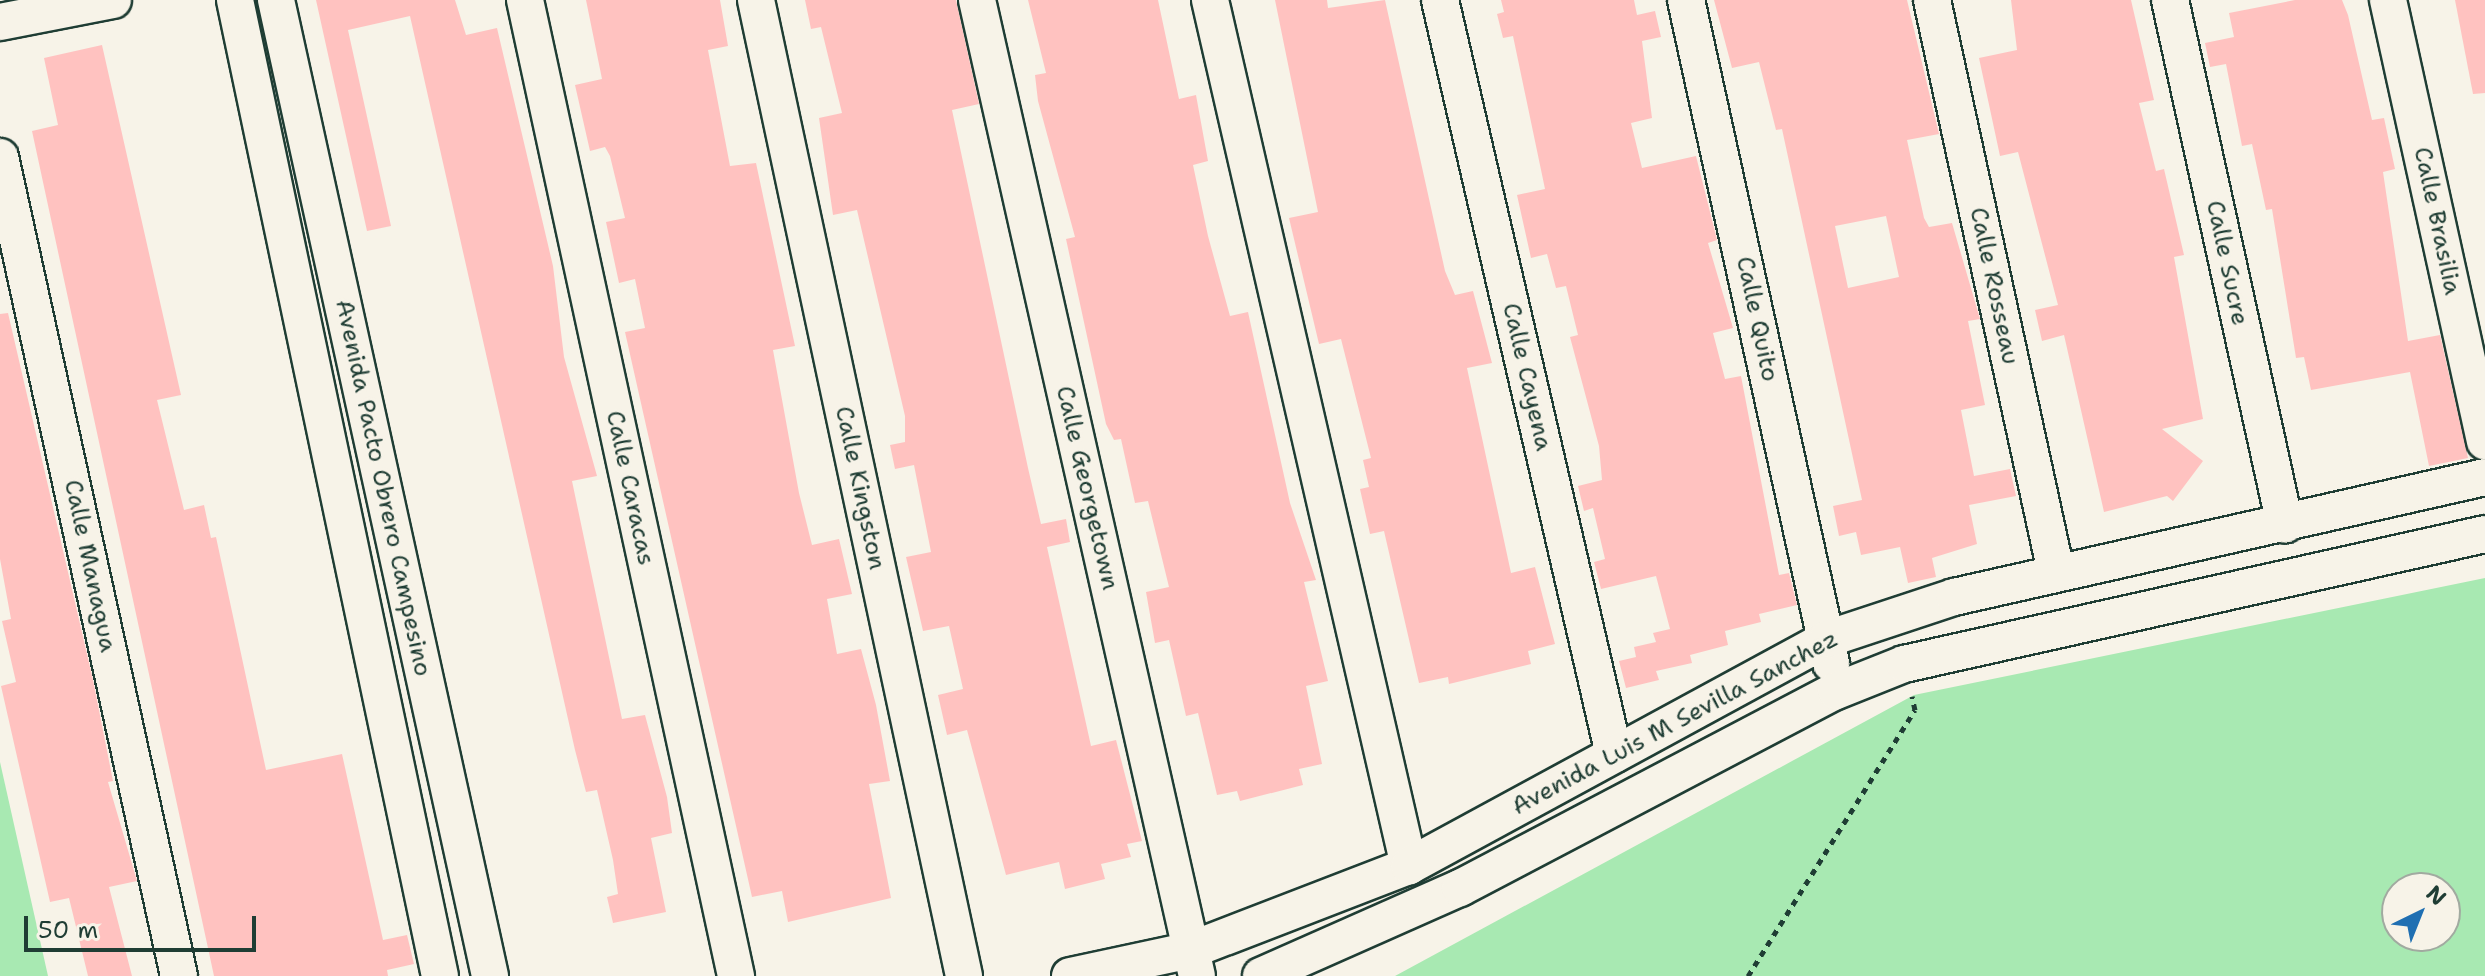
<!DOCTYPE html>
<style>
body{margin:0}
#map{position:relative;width:2485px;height:976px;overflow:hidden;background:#f7f3e8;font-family:"Shantell Sans",sans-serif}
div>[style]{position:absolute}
.green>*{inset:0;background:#a8e9b2}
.building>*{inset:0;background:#ffc2c0}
.path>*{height:5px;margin-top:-2.5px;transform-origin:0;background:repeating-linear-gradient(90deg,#1f3d34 0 6px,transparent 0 12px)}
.roads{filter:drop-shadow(2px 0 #1f3d34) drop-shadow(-2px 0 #1f3d34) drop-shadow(0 2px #1f3d34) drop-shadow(0 -2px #1f3d34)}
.minor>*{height:36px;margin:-18px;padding:0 18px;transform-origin:18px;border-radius:18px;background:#f7f3e8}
span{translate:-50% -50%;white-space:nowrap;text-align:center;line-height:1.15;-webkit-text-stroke:6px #f7f3e8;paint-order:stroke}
.street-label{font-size:24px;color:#1f3d34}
.north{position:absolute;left:2381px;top:872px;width:80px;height:80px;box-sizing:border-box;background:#f7f3e8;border:2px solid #a1aaa0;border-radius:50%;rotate:43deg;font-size:22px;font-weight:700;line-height:32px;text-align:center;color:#1f3d34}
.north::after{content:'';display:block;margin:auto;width:28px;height:36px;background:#1f6fb2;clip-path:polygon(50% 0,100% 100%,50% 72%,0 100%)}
.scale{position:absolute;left:24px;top:916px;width:232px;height:36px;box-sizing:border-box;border:4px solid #1f3d34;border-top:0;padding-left:10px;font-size:24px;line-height:28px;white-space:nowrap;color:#1f3d34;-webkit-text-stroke:6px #f7f3e8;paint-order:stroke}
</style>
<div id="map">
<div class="green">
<div style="clip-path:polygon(evenodd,2485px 578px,2485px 976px,1395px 976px,1914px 695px,2485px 578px,2397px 888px,2445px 888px,2445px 936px,2397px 936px,2397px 888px)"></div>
<div style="clip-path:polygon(0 762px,48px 976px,0 976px)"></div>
</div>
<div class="building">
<div style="clip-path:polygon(316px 0,455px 0,466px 35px,497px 28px,553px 266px,564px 357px,597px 476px,572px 481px,622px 719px,645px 715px,667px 797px,672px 833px,651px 838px,666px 912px,613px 923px,607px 897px,618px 894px,613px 860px,597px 790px,586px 792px,575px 750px,410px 16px,348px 30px,391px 226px,367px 231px)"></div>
<div style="clip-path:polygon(586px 0,720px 0,728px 46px,708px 50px,730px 166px,756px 163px,795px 346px,773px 350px,799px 493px,812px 545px,839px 539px,852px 594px,827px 599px,837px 654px,861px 649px,876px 705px,890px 781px,869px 784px,891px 898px,788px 922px,782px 891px,752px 897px,625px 332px,645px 328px,635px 279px,619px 283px,606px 222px,625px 218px,610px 156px,605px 147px,590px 151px,575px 85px,602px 79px)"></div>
<div style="clip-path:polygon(805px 0,956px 0,979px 104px,952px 110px,1028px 468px,1041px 524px,1066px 519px,1070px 542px,1047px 547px,1091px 746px,1116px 740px,1142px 841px,1127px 844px,1131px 857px,1101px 864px,1105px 879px,1065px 889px,1059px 862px,1006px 875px,967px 730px,947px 735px,938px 695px,963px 689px,949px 626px,923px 631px,906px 557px,931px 552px,914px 465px,895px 469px,890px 445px,905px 442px,905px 416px,857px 210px,833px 215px,819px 118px,842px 113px,821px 27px,811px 29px)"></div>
<div style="clip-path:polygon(1028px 0,1158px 0,1179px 99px,1196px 95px,1208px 161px,1193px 165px,1208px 236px,1230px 316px,1248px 312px,1290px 503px,1316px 580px,1304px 582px,1328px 681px,1306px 686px,1322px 764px,1299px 769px,1303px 785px,1240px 801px,1237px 791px,1217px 795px,1198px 713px,1186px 716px,1169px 640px,1155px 643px,1146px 592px,1169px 587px,1148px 501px,1135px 503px,1121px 439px,1114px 440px,1106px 424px,1066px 239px,1075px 237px,1038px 101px,1035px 75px,1046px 73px)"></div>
<div style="clip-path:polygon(1275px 0,1327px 0,1328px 8px,1385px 0,1445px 271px,1455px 295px,1473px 291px,1492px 363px,1467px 368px,1511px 573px,1535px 567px,1555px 644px,1528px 651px,1531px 664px,1449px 684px,1448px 677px,1419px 683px,1384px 531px,1370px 534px,1360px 489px,1369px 487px,1363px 460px,1371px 458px,1341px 339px,1319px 344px,1289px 218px,1318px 212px)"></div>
<div style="clip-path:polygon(1501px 0,1634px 0,1637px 15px,1655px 11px,1661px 37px,1642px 41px,1652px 118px,1631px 123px,1642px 168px,1696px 156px,1717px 240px,1708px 243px,1733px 328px,1713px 333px,1725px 379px,1741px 376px,1779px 575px,1789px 573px,1797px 605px,1759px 614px,1761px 622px,1725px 631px,1728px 645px,1690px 655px,1692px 663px,1656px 671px,1659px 680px,1626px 688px,1619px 661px,1636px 657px,1634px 647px,1656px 642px,1653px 633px,1670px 629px,1656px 576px,1601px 589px,1594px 562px,1605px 559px,1593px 508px,1584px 511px,1578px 486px,1602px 480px,1599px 446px,1570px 337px,1578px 335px,1566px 286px,1556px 288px,1547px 254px,1531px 258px,1517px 195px,1545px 189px,1513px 36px,1503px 38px,1497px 14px,1504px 12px)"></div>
<div style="clip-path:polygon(evenodd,1714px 0,1907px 0,1939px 134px,1907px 140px,1924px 218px,1929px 227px,1952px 223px,1980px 319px,1968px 321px,1985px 405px,1961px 410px,1974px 476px,2010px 469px,2016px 496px,1969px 505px,1977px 544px,1932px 558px,1936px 577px,1908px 583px,1900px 547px,1861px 555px,1856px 532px,1839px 536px,1833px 506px,1862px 500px,1782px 129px,1776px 130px,1759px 62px,1732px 68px,1714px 0,1886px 216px,1899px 277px,1848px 288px,1835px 226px,1886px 216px)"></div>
<div style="clip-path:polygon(2011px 0,2131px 0,2154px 100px,2139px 103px,2156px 171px,2164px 169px,2184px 255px,2174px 257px,2203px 419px,2162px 429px,2203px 461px,2173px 501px,2167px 496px,2104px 512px,2064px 335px,2042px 341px,2035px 310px,2058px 305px,2018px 152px,2000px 156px,1979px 58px,2017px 50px)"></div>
<div style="clip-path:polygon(2295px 0,2342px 0,2348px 15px,2372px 120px,2384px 118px,2395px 169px,2383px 172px,2408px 341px,2440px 335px,2468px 458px,2429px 466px,2410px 372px,2311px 390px,2304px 357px,2296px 358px,2272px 209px,2266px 210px,2252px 144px,2242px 146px,2226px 64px,2210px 67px,2205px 43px,2234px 37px,2229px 13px)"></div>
<div style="clip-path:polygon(2455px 0,2485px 0,2485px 93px,2473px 94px)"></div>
<div style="clip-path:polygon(102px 45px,181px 395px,157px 400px,184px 510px,204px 505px,211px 538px,216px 537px,266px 770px,342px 754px,383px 940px,407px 935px,414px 964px,387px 970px,388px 976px,214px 976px,32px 131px,58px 125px,44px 58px)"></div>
<div style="clip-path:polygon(8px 313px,93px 680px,113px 781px,108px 782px,137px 881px,109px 887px,132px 976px,88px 976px,69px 898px,50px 902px,1px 686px,16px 682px,2px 621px,11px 619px,0 559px,0 314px)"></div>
</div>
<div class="path">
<div style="left:1748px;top:976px;width:314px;rotate:-57.9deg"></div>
<div style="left:1915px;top:710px;width:14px;rotate:-102deg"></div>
</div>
<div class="roads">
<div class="minor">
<div style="left:235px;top:0;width:997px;rotate:78.14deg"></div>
<div style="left:276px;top:0;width:999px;rotate:77.63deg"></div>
<div style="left:525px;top:0;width:999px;rotate:77.8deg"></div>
<div style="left:756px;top:0;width:998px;rotate:77.97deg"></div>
<div style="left:977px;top:0;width:1000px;rotate:77.3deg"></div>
<div style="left:1210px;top:0;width:889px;rotate:77.06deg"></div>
<div style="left:1440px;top:0;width:774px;rotate:77.01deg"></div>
<div style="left:1686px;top:0;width:679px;rotate:77.66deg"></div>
<div style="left:1932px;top:0;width:585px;rotate:77.77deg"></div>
<div style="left:2170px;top:0;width:537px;rotate:77.64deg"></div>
<div style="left:2388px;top:0;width:452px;rotate:77.6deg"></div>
<div style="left:0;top:22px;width:115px;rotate:-11deg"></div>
<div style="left:0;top:157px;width:838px;rotate:77.67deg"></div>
<div style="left:1070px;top:976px;width:124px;rotate:-12.1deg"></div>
<div style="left:1191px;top:950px;width:234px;rotate:-21.1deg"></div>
<div style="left:1409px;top:866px;width:476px;rotate:-28.5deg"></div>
<div style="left:1827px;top:639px;width:134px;rotate:-18.3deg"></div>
<div style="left:1954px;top:597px;width:544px;rotate:-12.73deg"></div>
<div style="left:1261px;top:976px;width:218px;rotate:-23.9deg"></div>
<div style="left:1460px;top:888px;width:424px;rotate:-27.7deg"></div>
<div style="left:1836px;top:691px;width:73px;rotate:-21.7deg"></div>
<div style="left:1904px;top:664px;width:595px;rotate:-12.61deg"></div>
</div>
</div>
<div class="street-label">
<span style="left:2437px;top:221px;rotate:78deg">Calle Brasilia</span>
<span style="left:2227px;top:263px;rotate:78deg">Calle Sucre</span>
<span style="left:1994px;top:286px;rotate:78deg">Calle Rosseau</span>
<span style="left:1757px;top:319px;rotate:78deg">Calle Quito</span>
<span style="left:1527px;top:377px;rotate:77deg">Calle Cayena</span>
<span style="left:383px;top:488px;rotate:78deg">Avenida Pacto Obrero Campesino</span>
<span style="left:630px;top:488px;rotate:78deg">Calle Caracas</span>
<span style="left:860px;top:488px;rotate:78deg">Calle Kingston</span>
<span style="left:1087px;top:488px;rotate:77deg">Calle Georgetown</span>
<span style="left:90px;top:566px;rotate:78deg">Calle Managua</span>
<span style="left:1675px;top:723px;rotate:-28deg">Avenida Luis M Sevilla Sanchez</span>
</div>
<div class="north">N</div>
<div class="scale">50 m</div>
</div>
